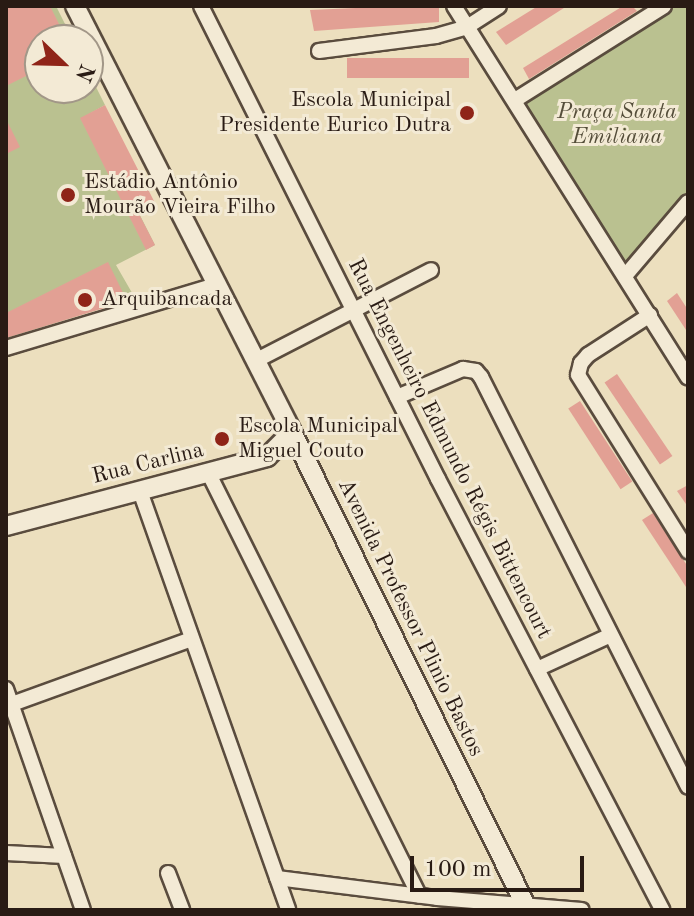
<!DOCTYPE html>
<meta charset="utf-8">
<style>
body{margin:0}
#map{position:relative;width:694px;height:916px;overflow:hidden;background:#ecdfbe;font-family:"Old Standard TT",serif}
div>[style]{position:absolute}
.green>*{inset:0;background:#bac190}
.building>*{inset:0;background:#e2a094;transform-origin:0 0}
.roads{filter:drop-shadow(2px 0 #5a4c3e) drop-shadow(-2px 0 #5a4c3e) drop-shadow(0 2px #5a4c3e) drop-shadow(0 -2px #5a4c3e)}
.street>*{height:14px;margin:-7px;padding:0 7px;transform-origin:7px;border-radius:7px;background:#f3ead5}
.secondary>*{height:18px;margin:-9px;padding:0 9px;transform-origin:9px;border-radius:9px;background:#f3ead5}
.dots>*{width:22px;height:22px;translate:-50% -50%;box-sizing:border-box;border:4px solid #f3ead5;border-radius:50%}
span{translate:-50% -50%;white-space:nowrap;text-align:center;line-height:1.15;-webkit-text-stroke:6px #f3ead5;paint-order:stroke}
.poi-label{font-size:22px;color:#291b14}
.right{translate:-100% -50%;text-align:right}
.left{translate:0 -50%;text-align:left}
.park-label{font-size:22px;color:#544d39;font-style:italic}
.street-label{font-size:22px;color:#291b14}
.frame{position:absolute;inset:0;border:8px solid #291b14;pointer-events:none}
.north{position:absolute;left:24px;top:24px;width:80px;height:80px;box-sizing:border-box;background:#f3ead5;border:2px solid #a29788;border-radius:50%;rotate:113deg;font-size:22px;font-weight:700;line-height:32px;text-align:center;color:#291b14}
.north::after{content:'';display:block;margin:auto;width:28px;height:36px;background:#8f2418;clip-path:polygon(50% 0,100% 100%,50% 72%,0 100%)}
.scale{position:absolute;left:410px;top:856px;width:174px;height:36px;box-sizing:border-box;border:4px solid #291b14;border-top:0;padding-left:10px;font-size:24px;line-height:28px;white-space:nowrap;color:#291b14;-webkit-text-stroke:6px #f3ead5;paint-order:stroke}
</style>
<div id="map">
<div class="green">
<div style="clip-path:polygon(6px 6px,56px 6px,73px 40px,40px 40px,40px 88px,88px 88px,88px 71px,105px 105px,89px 114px,155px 245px,116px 265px,135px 298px,6px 338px)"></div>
<div style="clip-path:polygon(672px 6px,688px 6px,688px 195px,622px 267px,522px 101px)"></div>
</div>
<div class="building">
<div style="clip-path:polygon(6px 6px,50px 6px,67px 40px,40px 40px,40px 69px,6px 86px)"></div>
<div style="clip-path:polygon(401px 6px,439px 6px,439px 22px,314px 31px,310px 10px)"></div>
<div style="clip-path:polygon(538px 6px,567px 6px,506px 45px,496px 32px)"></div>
<div style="clip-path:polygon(623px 6px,632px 6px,637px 11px,529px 79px,523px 68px)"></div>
<div style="left:469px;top:58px;width:20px;height:122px;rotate:90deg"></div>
<div style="clip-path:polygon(105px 105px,155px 203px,138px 212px,155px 245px,146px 250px,80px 118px)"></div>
<div style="clip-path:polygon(6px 119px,20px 147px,6px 154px)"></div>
<div style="clip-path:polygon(108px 262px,127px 301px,6px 338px,6px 313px)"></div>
<div style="clip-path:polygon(677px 293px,688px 310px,688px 333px,667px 301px)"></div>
<div style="left:617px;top:374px;width:99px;height:15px;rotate:56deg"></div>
<div style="left:580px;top:401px;width:96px;height:14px;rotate:57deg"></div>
<div style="clip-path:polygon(688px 485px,688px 507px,677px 491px)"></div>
<div style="clip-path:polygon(653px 513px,688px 567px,688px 590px,642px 520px)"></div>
</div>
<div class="roads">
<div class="street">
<div style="left:201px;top:6px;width:529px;rotate:63.39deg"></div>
<div style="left:438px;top:479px;width:486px;rotate:62.5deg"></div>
<div style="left:454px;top:6px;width:439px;rotate:57.8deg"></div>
<div style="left:319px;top:51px;width:118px;rotate:-7.3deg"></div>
<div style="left:436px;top:36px;width:32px;rotate:-16deg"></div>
<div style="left:467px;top:27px;width:38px;rotate:-33deg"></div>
<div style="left:515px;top:100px;width:176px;rotate:-32.2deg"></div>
<div style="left:625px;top:276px;width:97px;rotate:-49.6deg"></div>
<div style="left:650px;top:315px;width:74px;rotate:147.2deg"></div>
<div style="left:588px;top:355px;width:11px;rotate:131deg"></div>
<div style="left:581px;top:363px;width:12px;rotate:104deg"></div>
<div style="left:578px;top:375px;width:208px;rotate:58deg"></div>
<div style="left:6px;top:348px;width:219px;rotate:-16.7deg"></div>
<div style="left:255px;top:361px;width:198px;rotate:-27.3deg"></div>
<div style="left:397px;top:397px;width:72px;rotate:-23deg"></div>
<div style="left:463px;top:369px;width:13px;rotate:9deg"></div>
<div style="left:476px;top:371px;width:8px;rotate:50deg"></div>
<div style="left:481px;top:377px;width:459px;rotate:63.2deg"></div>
<div style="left:209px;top:474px;width:471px;rotate:63.5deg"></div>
<div style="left:140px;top:491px;width:444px;rotate:70.5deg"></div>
<div style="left:537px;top:669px;width:81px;rotate:-24.7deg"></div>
<div style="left:6px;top:689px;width:234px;rotate:70.8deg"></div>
<div style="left:12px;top:704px;width:191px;rotate:-19.9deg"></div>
<div style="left:6px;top:853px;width:58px;rotate:3deg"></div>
<div style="left:168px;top:873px;width:40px;rotate:69deg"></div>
<div style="left:277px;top:878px;width:161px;rotate:7.1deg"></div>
<div style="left:437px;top:898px;width:145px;rotate:4.7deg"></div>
</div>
<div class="secondary">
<div style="left:75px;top:6px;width:478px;rotate:63deg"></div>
<div style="left:292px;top:432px;width:533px;rotate:63.72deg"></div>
<div style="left:6px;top:526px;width:270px;rotate:-14.8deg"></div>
<div style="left:267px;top:457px;width:35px;rotate:-45deg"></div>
</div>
</div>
<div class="dots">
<div style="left:467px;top:113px;background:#8f2418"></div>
<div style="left:68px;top:195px;background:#8f2418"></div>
<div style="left:85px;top:300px;background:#8f2418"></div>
<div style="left:222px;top:439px;background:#8f2418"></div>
</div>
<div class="poi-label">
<span class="right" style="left:451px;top:113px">Escola Municipal<br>Presidente Eurico Dutra</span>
<span class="left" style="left:84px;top:195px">Estádio Antônio<br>Mourão Vieira Filho</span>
<span class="left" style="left:101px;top:300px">Arquibancada</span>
<span class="left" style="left:238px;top:439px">Escola Municipal<br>Miguel Couto</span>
</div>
<div class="park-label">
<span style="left:617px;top:125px">Praça Santa<br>Emiliana</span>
</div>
<div class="street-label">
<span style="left:449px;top:449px;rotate:63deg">Rua Engenheiro Edmundo Régis Bittencourt</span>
<span style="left:148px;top:464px;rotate:-14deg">Rua Carlina</span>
<span style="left:410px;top:618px;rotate:64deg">Avenida Professor Plinio Bastos</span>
</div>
<div class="frame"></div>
<div class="north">N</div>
<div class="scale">100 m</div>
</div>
